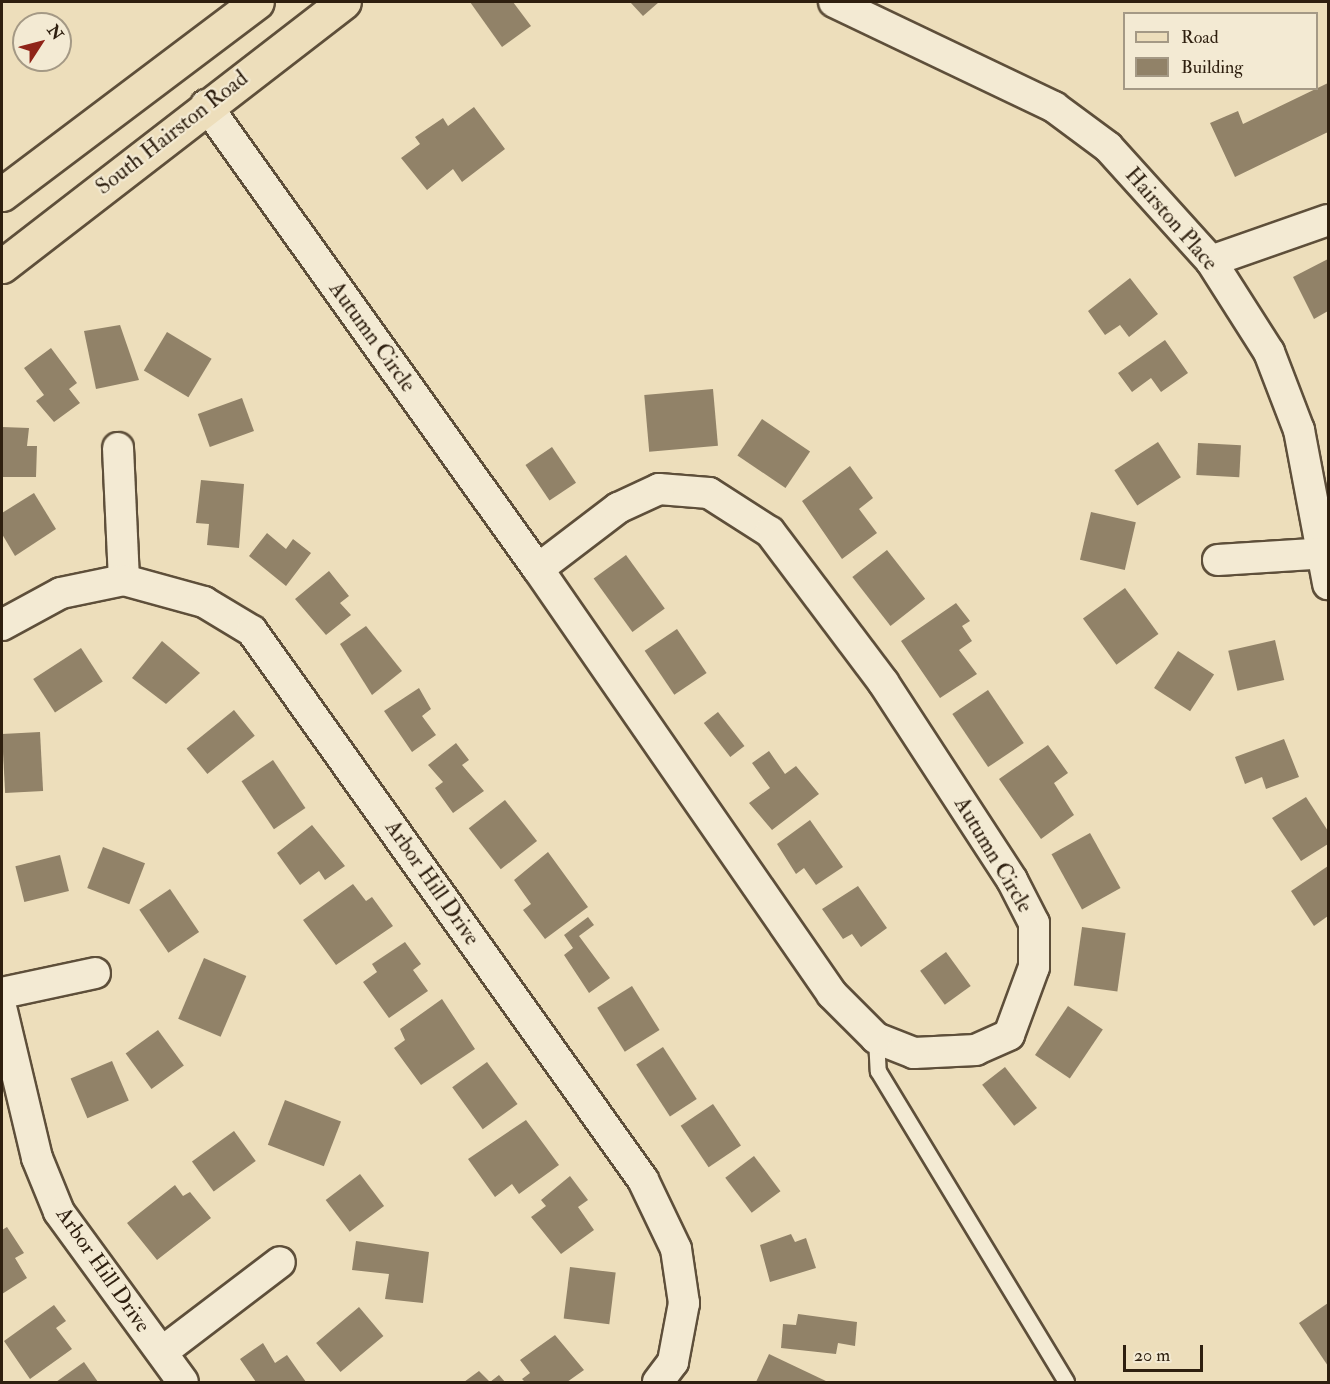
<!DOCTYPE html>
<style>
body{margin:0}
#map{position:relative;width:1330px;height:1384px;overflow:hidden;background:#eddebb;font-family:"IM FELL Double Pica",serif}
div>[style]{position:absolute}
.building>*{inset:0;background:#918268;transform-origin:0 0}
.roads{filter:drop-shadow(2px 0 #5e4f3a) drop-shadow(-2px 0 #5e4f3a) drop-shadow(0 2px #5e4f3a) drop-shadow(0 -2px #5e4f3a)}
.lane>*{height:15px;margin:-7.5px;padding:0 7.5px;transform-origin:7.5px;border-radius:7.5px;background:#f3ead3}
.street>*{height:30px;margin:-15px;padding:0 15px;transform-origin:15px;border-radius:15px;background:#f3ead3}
.primary>*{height:33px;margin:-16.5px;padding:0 16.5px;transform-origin:16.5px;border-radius:16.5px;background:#eddebb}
span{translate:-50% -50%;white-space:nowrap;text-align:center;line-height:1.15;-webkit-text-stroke:4.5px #f3ead3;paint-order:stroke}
.street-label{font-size:22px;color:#2e1f0f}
.frame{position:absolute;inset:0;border:3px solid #2e1f0f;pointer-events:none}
.legend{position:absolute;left:1123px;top:12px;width:195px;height:78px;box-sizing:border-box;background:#f3ead3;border:2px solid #a49985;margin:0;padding:8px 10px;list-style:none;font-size:18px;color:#2e1f0f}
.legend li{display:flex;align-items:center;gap:12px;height:30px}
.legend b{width:30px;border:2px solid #a49985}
.north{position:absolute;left:12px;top:12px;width:60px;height:60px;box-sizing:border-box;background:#f3ead3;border:2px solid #a49985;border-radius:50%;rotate:54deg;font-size:16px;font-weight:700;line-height:24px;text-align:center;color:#2e1f0f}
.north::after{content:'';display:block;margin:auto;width:21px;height:27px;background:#8f2418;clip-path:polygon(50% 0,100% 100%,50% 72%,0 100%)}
.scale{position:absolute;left:1123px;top:1345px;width:80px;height:27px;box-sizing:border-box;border:3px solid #2e1f0f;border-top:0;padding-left:8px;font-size:18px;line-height:21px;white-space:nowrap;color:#2e1f0f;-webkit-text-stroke:4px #f3ead3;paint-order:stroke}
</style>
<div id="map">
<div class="building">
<div style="clip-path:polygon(470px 2px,513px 2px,531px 26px,502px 47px)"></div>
<div style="clip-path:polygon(630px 2px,659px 2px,643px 16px)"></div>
<div style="clip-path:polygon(1328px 83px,1328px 132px,1235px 177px,1210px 123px,1238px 111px,1243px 124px)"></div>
<div style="clip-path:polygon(474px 107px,505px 149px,462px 182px,453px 169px,427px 190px,401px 158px,420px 144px,415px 137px,443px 118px,448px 126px)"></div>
<div style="clip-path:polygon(1328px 259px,1328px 311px,1314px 319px,1293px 277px)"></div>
<div style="clip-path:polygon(1130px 278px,1158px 314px,1129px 337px,1120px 325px,1105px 335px,1088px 311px)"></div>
<div style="clip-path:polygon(120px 325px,139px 380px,96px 389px,84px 331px)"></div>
<div style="left:167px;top:332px;width:52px;height:45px;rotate:31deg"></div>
<div style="clip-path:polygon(1165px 340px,1188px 373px,1161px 392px,1151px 378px,1132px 392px,1118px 373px)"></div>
<div style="clip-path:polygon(51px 348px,77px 383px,69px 389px,80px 403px,54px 422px,36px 401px,44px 395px,24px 368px)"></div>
<div style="left:713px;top:389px;width:57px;height:69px;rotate:85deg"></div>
<div style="left:242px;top:398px;width:35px;height:47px;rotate:70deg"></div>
<div style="left:762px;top:419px;width:58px;height:44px;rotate:34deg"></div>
<div style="clip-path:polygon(2px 427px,29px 428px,27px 446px,37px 446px,36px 477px,2px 477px)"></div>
<div style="left:1158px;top:442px;width:42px;height:52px;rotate:57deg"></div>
<div style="left:1198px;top:443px;width:43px;height:32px;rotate:3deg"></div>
<div style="left:552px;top:447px;width:43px;height:32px;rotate:56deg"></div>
<div style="clip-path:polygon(850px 466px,873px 498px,859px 509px,877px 533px,842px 559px,802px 501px)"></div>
<div style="clip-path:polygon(201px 480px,244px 484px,239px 548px,207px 545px,209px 524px,196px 523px)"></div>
<div style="clip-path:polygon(34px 493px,56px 529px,15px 556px,2px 534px,2px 513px)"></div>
<div style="left:1091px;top:512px;width:46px;height:49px;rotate:13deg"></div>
<div style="clip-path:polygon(267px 533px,286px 549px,293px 539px,311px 553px,286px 586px,249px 556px)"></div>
<div style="left:887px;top:550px;width:62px;height:44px;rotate:52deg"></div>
<div style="left:626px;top:555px;width:66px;height:40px;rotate:54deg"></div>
<div style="clip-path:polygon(329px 571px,349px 596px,340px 603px,351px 615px,326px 635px,295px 599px)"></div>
<div style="left:1125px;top:588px;width:57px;height:52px;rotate:54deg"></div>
<div style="clip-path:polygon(956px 603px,970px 621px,962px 626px,972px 641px,959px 650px,977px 674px,940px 698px,901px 641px)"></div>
<div style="clip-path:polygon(366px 626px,402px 671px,372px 695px,340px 644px)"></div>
<div style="left:677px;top:629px;width:53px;height:39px;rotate:56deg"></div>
<div style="left:1275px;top:640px;width:41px;height:48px;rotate:77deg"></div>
<div style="clip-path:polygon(162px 641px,200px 673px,166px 704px,132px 678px)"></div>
<div style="left:81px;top:648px;width:40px;height:57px;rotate:57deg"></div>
<div style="left:1178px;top:651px;width:43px;height:44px;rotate:33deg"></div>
<div style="clip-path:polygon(419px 688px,431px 709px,422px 716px,436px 735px,412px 752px,384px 711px)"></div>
<div style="left:988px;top:690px;width:64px;height:43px;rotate:56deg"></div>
<div style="left:234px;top:710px;width:33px;height:61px;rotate:51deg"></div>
<div style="left:718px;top:712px;width:43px;height:18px;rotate:52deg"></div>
<div style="left:40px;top:732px;width:59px;height:38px;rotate:87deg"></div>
<div style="clip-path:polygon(1284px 739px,1299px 777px,1266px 789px,1262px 777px,1245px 784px,1235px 757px)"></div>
<div style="clip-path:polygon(456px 743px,469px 760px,462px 765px,484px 791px,453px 813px,435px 788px,443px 782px,428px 765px)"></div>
<div style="clip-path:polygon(1048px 745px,1068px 773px,1054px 783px,1074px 815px,1041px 839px,999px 779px)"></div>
<div style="clip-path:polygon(769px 751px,785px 774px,796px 766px,819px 794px,772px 830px,749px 803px,770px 788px,752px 763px)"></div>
<div style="left:273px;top:760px;width:58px;height:38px;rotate:56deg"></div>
<div style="clip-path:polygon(1306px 797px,1328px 831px,1328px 844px,1301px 861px,1272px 818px)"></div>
<div style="left:505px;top:800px;width:52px;height:46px;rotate:52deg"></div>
<div style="clip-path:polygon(810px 820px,843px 867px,816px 885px,804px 868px,796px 874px,777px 844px)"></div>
<div style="clip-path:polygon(312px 825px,345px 866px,325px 880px,319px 871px,300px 885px,277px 853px)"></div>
<div style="left:1090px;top:833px;width:63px;height:44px;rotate:61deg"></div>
<div style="left:103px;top:847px;width:45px;height:44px;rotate:21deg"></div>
<div style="clip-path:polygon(548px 852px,588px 907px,545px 939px,523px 910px,531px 904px,514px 880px)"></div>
<div style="left:60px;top:855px;width:37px;height:46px;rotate:76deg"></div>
<div style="clip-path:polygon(1328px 866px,1328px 916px,1314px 926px,1291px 891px)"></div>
<div style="clip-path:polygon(353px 884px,366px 901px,372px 897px,393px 926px,336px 965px,303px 920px)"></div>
<div style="clip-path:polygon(858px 886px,887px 928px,861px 947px,852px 934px,843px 939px,822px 909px)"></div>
<div style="left:170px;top:889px;width:52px;height:37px;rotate:56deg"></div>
<div style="clip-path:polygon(588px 917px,594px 925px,579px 936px,610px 978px,589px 993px,564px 955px,573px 948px,564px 935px)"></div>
<div style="left:1082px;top:927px;width:44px;height:59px;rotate:8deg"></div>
<div style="clip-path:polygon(405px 942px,421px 964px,413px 970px,428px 991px,389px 1018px,363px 982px,377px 972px,372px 964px)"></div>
<div style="left:946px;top:952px;width:42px;height:32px;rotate:54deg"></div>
<div style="left:204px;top:958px;width:46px;height:66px;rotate:23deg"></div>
<div style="left:632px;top:986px;width:52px;height:41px;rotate:58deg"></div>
<div style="clip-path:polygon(442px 999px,475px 1049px,421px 1085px,394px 1048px,405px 1040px,400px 1029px)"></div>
<div style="left:1068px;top:1006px;width:42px;height:59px;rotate:34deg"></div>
<div style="left:158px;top:1030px;width:44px;height:40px;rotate:54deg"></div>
<div style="left:663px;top:1047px;width:62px;height:32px;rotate:57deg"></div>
<div style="left:112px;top:1061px;width:43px;height:45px;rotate:67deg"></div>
<div style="left:487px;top:1062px;width:52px;height:43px;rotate:54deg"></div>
<div style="left:1005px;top:1067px;width:52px;height:29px;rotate:52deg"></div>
<div style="left:285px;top:1100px;width:60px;height:48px;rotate:21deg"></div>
<div style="left:713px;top:1104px;width:50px;height:39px;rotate:56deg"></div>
<div style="clip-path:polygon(526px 1120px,559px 1165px,519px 1194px,512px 1184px,495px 1197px,468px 1159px)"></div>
<div style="left:234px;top:1131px;width:37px;height:52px;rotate:54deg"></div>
<div style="left:754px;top:1156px;width:44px;height:36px;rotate:53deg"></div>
<div style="left:360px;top:1174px;width:40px;height:43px;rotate:53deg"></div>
<div style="clip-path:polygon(570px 1176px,588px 1200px,578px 1207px,594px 1230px,561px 1254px,531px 1217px,546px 1206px,541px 1200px)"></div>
<div style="clip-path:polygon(175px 1185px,183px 1196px,190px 1192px,211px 1218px,157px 1260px,127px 1223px)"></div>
<div style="clip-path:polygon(7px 1227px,24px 1253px,15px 1258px,27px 1278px,2px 1294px,2px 1230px)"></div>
<div style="clip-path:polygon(791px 1234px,795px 1242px,806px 1238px,816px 1268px,770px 1282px,760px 1245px)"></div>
<div style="clip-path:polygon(356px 1241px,429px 1252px,423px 1303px,385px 1299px,389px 1274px,352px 1270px)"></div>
<div style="left:570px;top:1267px;width:46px;height:52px;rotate:7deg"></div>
<div style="clip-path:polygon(1328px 1303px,1328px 1366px,1299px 1323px)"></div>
<div style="clip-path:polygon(54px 1305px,66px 1321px,56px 1328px,72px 1349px,30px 1379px,4px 1341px)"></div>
<div style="left:359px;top:1307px;width:38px;height:56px;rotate:50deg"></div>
<div style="clip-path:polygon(798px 1314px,857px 1322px,855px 1346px,838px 1343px,836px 1354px,781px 1348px,783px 1324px,796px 1325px)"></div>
<div style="clip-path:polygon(555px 1335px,584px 1370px,567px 1382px,525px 1382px,522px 1379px,530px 1373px,520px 1360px)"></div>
<div style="clip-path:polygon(263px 1343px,275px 1363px,287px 1355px,306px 1382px,256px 1382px,240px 1359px)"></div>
<div style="clip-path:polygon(769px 1354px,828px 1382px,756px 1382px)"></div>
<div style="clip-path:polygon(84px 1362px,98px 1382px,56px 1382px)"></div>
<div style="clip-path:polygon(479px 1371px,490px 1382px,499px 1375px,505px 1382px,464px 1382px)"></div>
</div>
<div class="roads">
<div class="lane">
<div style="left:876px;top:1038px;width:33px;rotate:87deg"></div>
<div style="left:878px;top:1071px;width:363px;rotate:58.8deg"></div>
</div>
<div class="street">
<div style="left:834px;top:2px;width:244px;rotate:25.5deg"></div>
<div style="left:1054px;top:107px;width:67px;rotate:36.5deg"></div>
<div style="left:1108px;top:147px;width:154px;rotate:47.9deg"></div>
<div style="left:1211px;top:261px;width:108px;rotate:57.5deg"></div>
<div style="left:1269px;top:352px;width:84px;rotate:69deg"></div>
<div style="left:1299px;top:430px;width:157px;rotate:79.3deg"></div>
<div style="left:206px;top:105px;width:571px;rotate:54.42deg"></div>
<div style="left:1211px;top:261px;width:124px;rotate:-19.3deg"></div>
<div style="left:118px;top:448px;width:132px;rotate:87.4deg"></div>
<div style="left:659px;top:489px;width:50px;rotate:4.6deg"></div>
<div style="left:709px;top:493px;width:72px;rotate:32.6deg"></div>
<div style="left:770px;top:532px;width:188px;rotate:53deg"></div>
<div style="left:883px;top:682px;width:236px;rotate:56.9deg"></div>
<div style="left:1012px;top:880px;width:48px;rotate:62.9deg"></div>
<div style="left:1034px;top:923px;width:44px;rotate:90deg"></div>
<div style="left:1034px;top:967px;width:72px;rotate:110.2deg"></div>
<div style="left:1009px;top:1035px;width:36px;rotate:156deg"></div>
<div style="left:976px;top:1050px;width:62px;rotate:177.2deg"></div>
<div style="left:914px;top:1053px;width:41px;rotate:-158.5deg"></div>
<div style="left:876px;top:1038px;width:62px;rotate:-135deg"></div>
<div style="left:832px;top:994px;width:517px;rotate:-124.67deg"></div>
<div style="left:538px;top:569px;width:101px;rotate:-37.3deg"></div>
<div style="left:618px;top:508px;width:45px;rotate:-24.9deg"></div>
<div style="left:1218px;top:560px;width:110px;rotate:-3.6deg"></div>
<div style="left:2px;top:625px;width:67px;rotate:-28.5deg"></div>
<div style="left:61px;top:593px;width:64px;rotate:-11.7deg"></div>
<div style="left:124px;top:580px;width:83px;rotate:15.4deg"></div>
<div style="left:204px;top:602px;width:56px;rotate:31.1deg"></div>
<div style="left:252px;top:631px;width:674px;rotate:54.54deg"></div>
<div style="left:643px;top:1180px;width:76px;rotate:64.4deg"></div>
<div style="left:676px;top:1249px;width:55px;rotate:81.6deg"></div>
<div style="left:684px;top:1303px;width:60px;rotate:100.6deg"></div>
<div style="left:673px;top:1362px;width:25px;rotate:127deg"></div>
<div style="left:2px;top:993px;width:95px;rotate:-12.1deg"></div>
<div style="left:2px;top:1011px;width:151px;rotate:76.6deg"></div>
<div style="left:37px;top:1158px;width:58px;rotate:67.8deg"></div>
<div style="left:59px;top:1212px;width:210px;rotate:53.9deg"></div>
<div style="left:162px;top:1352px;width:148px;rotate:-37.3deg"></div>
</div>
<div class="primary">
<div style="left:2px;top:194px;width:319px;rotate:-37deg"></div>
<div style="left:2px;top:266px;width:432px;rotate:-37.7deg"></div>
</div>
</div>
<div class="street-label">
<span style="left:172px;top:133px;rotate:-38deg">South Hairston Road</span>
<span style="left:1171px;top:219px;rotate:49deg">Hairston Place</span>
<span style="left:372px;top:337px;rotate:54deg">Autumn Circle</span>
<span style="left:993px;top:855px;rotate:59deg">Autumn Circle</span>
<span style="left:432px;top:883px;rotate:55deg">Arbor Hill Drive</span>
<span style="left:103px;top:1270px;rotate:55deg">Arbor Hill Drive</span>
</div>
<div class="frame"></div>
<ul class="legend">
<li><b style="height:8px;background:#eddebb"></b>Road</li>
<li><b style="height:16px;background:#918268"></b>Building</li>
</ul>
<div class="north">N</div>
<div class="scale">20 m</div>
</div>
